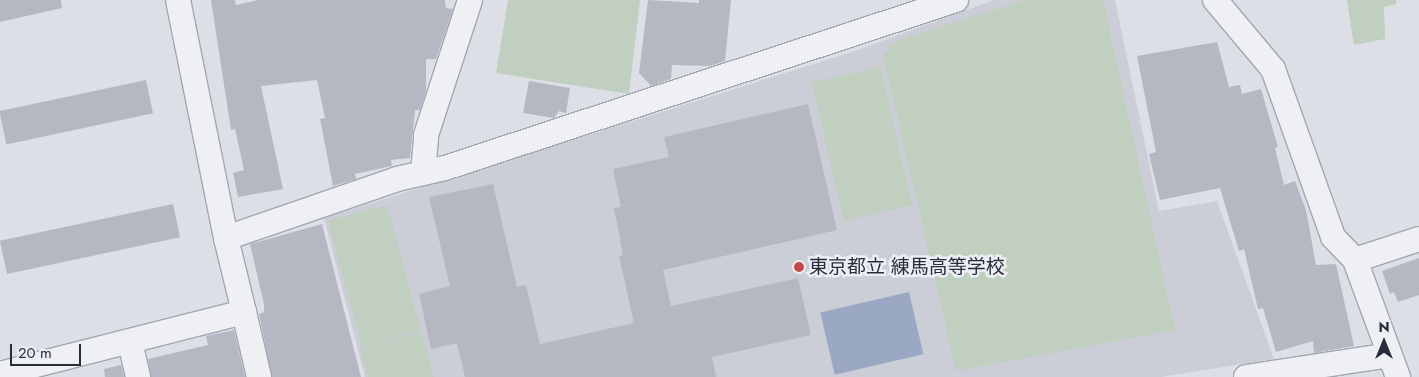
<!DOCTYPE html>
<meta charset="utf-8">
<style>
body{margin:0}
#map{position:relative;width:1419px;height:377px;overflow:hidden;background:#dddfe6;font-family:Jost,"Noto Sans JP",sans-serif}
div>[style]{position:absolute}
.built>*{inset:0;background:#cbced7}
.green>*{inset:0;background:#c0cfbf;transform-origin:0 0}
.water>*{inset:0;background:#9aa8c4;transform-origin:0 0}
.building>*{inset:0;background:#b5b8c2;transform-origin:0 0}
.roads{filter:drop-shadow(1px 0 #a3a6af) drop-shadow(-1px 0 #a3a6af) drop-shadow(0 1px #a3a6af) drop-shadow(0 -1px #a3a6af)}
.street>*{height:24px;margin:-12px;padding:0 12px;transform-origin:12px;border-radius:12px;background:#eff0f4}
.dots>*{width:14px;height:14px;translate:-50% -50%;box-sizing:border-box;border:2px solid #eceef4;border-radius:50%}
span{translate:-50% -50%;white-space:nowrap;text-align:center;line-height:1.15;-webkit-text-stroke:5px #eceef4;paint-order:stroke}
.poi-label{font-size:19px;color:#282c3b}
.left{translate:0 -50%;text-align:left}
.north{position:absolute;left:1359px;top:317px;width:50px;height:50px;-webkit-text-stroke:4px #eceef4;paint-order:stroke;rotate:0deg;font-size:14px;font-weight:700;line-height:20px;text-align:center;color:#282c3b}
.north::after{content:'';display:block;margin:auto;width:18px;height:22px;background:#282c3b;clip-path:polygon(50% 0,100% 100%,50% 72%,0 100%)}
.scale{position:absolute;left:10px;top:344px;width:71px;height:22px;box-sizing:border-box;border:2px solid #282c3b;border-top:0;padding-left:6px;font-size:15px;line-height:18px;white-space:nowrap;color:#282c3b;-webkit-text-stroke:4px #eceef4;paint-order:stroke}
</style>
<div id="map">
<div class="built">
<div style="clip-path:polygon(994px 0,1115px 0,1159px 211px,1217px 201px,1274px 359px,1161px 377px,365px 377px,324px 218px,849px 53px)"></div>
</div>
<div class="green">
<div style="clip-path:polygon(508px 0,640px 0,629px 94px,496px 73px)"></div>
<div style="clip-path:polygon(1024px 0,1103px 0,1175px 330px,956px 371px,883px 54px,889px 52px,888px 44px)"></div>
<div style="clip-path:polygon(1347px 0,1396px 0,1396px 4px,1384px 7px,1385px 39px,1354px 45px)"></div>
<div style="left:880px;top:67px;width:142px;height:70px;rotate:77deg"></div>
<div style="left:387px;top:205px;width:130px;height:61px;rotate:75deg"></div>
<div style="clip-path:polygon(421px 332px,434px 377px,368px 377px,360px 348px)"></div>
</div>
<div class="water">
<div style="left:909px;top:292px;width:64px;height:91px;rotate:77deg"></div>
</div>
<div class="building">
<div style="clip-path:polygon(0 0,61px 0,62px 8px,0 22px)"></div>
<div style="clip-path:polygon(211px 0,235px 0,236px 5px,258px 0,445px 0,446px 8px,453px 9px,436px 59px,426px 59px,426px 91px,420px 110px,415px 110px,410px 158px,391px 160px,392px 166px,355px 174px,356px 179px,333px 186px,320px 119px,325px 118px,317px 80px,261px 86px,283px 189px,238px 197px,233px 173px,244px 170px,235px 129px,231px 130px)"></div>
<div style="clip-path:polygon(648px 0,699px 3px,699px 0,731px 0,725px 61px,710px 66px,672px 65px,671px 79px,651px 86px,639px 73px)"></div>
<div style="clip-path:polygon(1217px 42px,1229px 87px,1240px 85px,1242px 94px,1261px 89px,1278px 147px,1275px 148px,1284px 185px,1295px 181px,1306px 210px,1316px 265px,1336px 264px,1354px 346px,1314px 353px,1313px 341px,1276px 352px,1263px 308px,1258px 309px,1244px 249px,1239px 251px,1220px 188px,1160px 200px,1149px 154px,1156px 152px,1137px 56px)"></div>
<div style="left:146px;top:80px;width:34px;height:150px;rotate:78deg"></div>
<div style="clip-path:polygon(529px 81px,570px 88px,566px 113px,559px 111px,554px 118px,523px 113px)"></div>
<div style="clip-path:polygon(808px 104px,837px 230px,663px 270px,671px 306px,798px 278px,811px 335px,712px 357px,716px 377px,465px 377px,457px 343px,431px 349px,419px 294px,450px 286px,429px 197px,493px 184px,517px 287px,526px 285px,540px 344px,634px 323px,619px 256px,623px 255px,614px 208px,621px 207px,613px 169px,669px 157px,664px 137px)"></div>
<div style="left:173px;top:204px;width:34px;height:177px;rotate:78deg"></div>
<div style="clip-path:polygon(322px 224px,361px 377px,272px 377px,259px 314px,264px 312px,264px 304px,250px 244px)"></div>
<div style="clip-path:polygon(1419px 258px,1419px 295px,1398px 302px,1394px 292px,1390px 294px,1382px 271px)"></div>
<div style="clip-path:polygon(234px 330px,245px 377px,151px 377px,148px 359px,208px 345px,206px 336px)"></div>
<div style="clip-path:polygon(121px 365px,124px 377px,105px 377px,104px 369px)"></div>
</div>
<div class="roads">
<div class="street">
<div style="left:178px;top:0;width:243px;rotate:78.6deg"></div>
<div style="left:1215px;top:0;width:90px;rotate:50deg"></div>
<div style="left:1273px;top:69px;width:178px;rotate:70.3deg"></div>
<div style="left:1333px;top:237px;width:32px;rotate:46deg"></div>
<div style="left:1355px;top:260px;width:125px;rotate:69.8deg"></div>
<div style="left:423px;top:173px;width:38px;rotate:-85deg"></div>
<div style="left:426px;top:135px;width:142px;rotate:-71.9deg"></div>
<div style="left:1355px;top:260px;width:67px;rotate:-18.2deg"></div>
<div style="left:244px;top:312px;width:67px;rotate:77deg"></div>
<div style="left:130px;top:342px;width:36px;rotate:77deg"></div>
<div style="left:0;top:374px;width:252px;rotate:-14.3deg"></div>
<div style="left:244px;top:312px;width:76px;rotate:-103.7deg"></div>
<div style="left:226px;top:238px;width:181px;rotate:-19deg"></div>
<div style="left:397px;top:179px;width:49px;rotate:-12.9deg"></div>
<div style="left:445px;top:168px;width:538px;rotate:-18.2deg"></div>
<div style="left:1246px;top:377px;width:145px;rotate:-8.7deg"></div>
</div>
</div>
<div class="dots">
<div style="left:799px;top:267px;background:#c34b4a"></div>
</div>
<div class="poi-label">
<span class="left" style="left:809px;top:267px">東京都立 練馬高等学校</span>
</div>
<div class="north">N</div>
<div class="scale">20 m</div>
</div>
